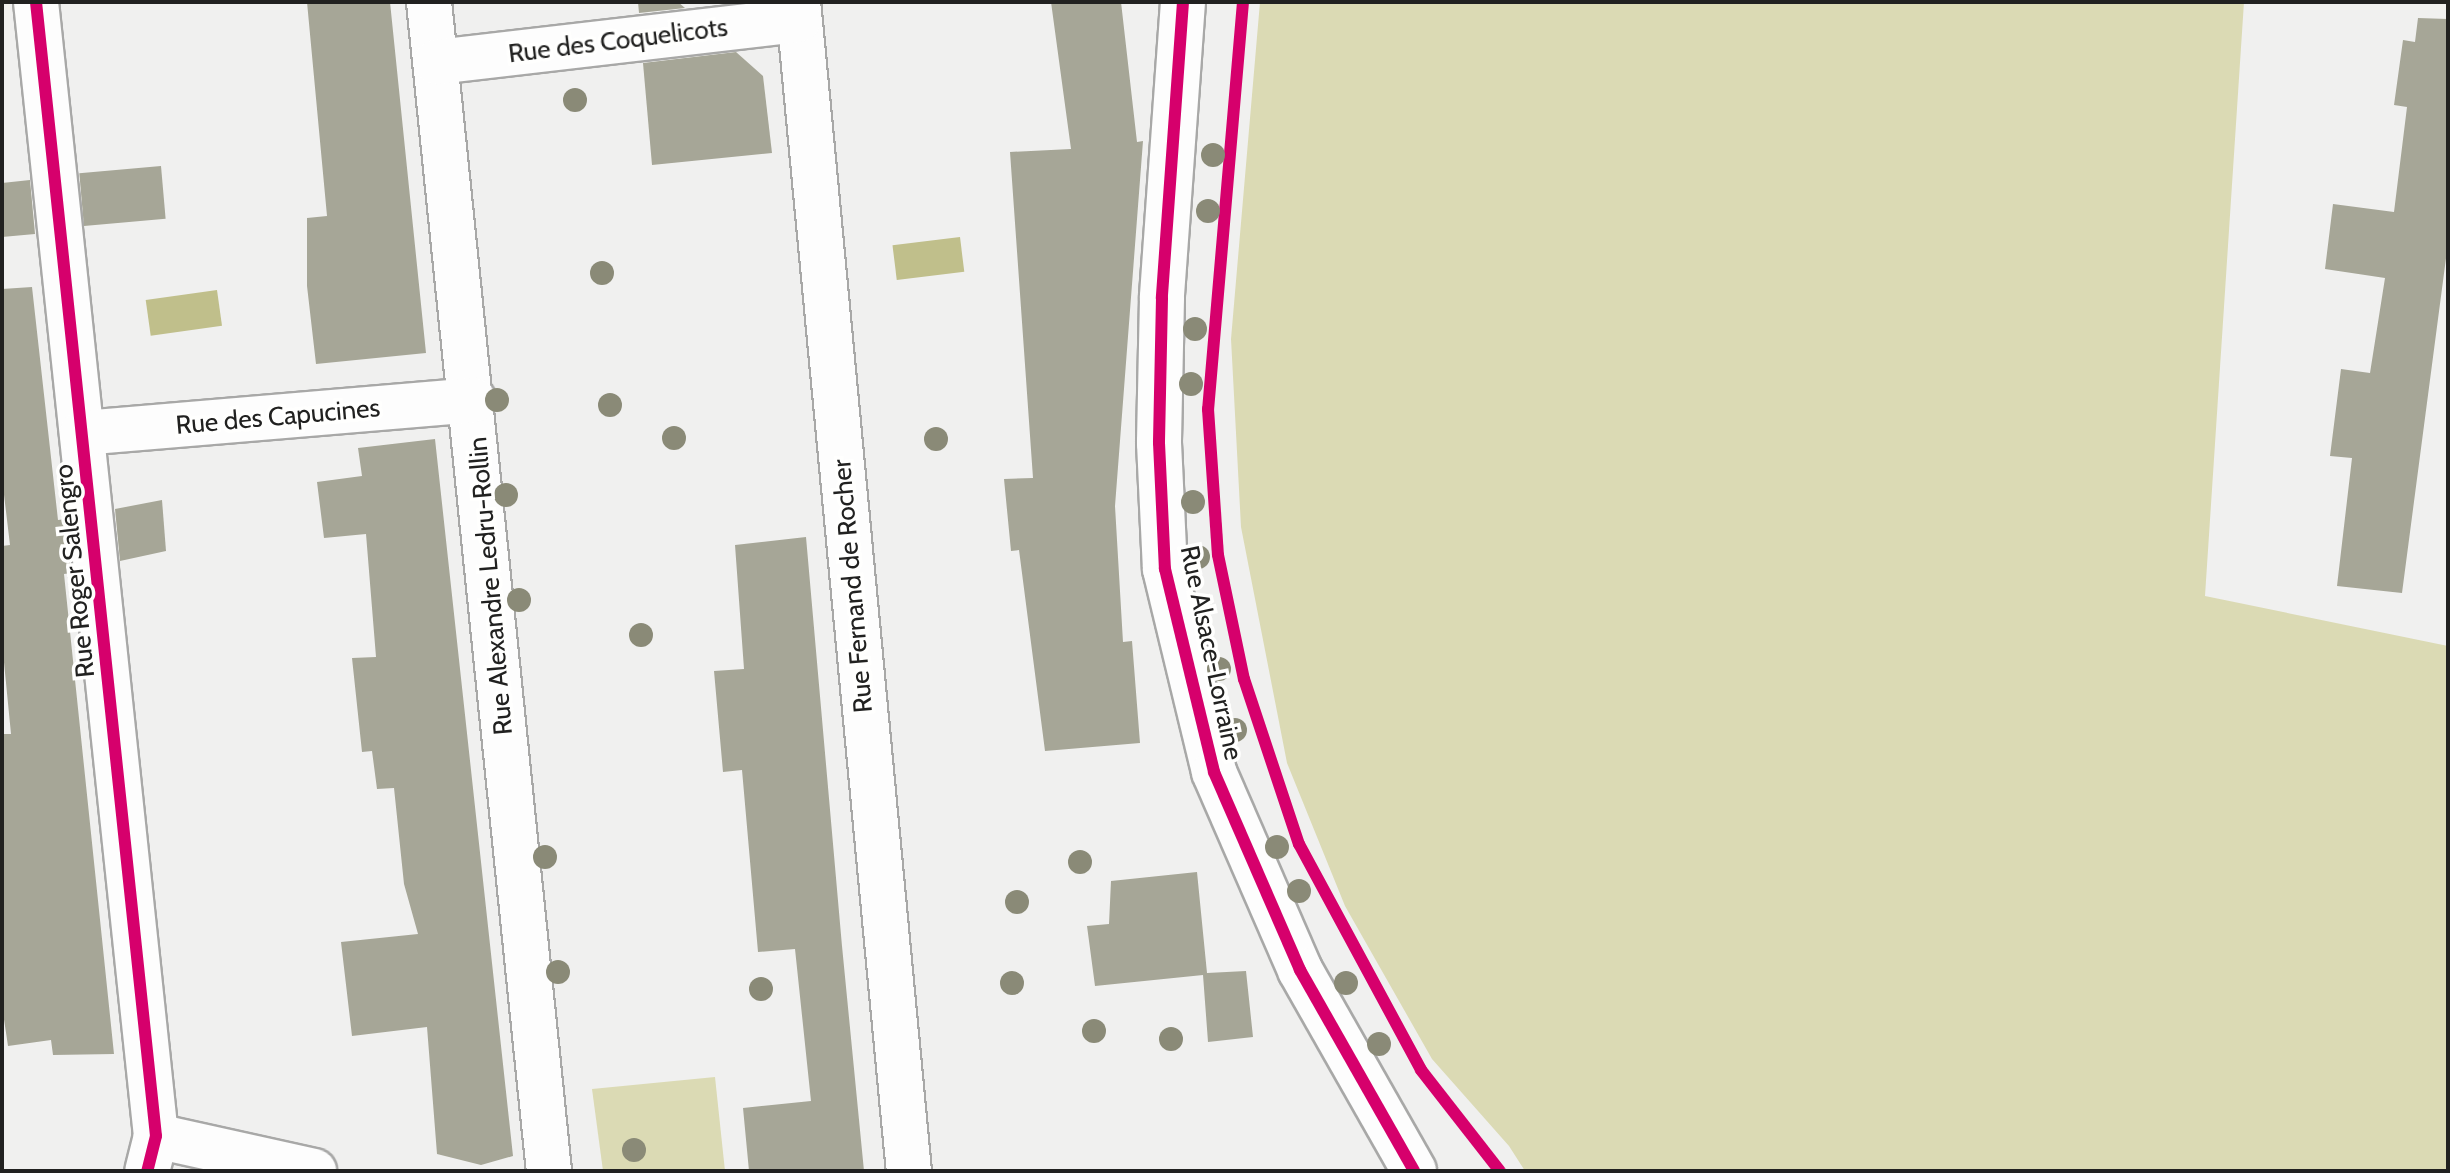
<!DOCTYPE html>
<style>
body{margin:0}
#map{position:relative;width:2450px;height:1173px;overflow:hidden;background:#f0f0ef;font-family:Cabin,sans-serif}
div>[style]{position:absolute}
.green>*{inset:0;background:#dbdab4}
.water>*{inset:0;background:#c0bf8b;transform-origin:0 0}
.building>*{inset:0;background:#a6a697;transform-origin:0 0}
.roads{filter:drop-shadow(2px 0 #a8a8a7) drop-shadow(-2px 0 #a8a8a7) drop-shadow(0 2px #a8a8a7) drop-shadow(0 -2px #a8a8a7)}
.minor>*{height:44px;margin:-22px;padding:0 22px;transform-origin:22px;border-radius:22px;background:#fdfdfd}
.cycleway>*{height:12px;margin:-6px;padding:0 6px;transform-origin:6px;border-radius:6px;background:#d6006c}
.trees>*{width:24px;height:24px;margin:-12px;border-radius:50%;background:#8a8a77}
span{translate:-50% -50%;white-space:nowrap;text-align:center;line-height:1.15;-webkit-text-stroke:7px #fffffe;paint-order:stroke}
.street-label{font-size:26px;color:#212120}
.frame{position:absolute;inset:0;border:4px solid #212120;pointer-events:none}
</style>
<div id="map">
<div class="green">
<div style="clip-path:polygon(1260px 2px,2244px 2px,2205px 596px,2448px 646px,2448px 1171px,1525px 1171px,1509px 1146px,1432px 1059px,1345px 906px,1287px 763px,1241px 527px,1231px 339px)"></div>
<div style="clip-path:polygon(715px 1077px,725px 1171px,603px 1171px,592px 1089px)"></div>
</div>
<div class="water">
<div style="left:960px;top:237px;width:35px;height:68px;rotate:83deg"></div>
<div style="left:217px;top:290px;width:36px;height:72px;rotate:82deg"></div>
</div>
<div class="building">
<div style="clip-path:polygon(307px 2px,390px 2px,426px 353px,316px 364px,307px 286px,307px 218px,327px 216px)"></div>
<div style="clip-path:polygon(638px 2px,678px 2px,685px 8px,639px 13px)"></div>
<div style="clip-path:polygon(1051px 2px,1121px 2px,1137px 142px,1143px 141px,1115px 506px,1123px 642px,1132px 641px,1140px 743px,1045px 751px,1019px 550px,1011px 551px,1004px 479px,1033px 478px,1010px 152px,1071px 149px)"></div>
<div style="clip-path:polygon(2418px 18px,2448px 19px,2448px 243px,2402px 593px,2337px 586px,2352px 458px,2330px 456px,2341px 369px,2370px 373px,2385px 278px,2325px 269px,2333px 204px,2394px 212px,2407px 107px,2394px 105px,2403px 40px,2415px 42px)"></div>
<div style="clip-path:polygon(736px 52px,763px 76px,772px 153px,652px 165px,643px 63px)"></div>
<div style="left:161px;top:166px;width:53px;height:82px;rotate:85deg"></div>
<div style="clip-path:polygon(30px 180px,35px 234px,2px 237px,2px 183px)"></div>
<div style="clip-path:polygon(32px 287px,58px 520px,66px 519px,71px 573px,64px 574px,114px 1054px,53px 1055px,51px 1040px,8px 1046px,2px 1006px,2px 734px,11px 734px,2px 642px,2px 546px,10px 545px,2px 478px,2px 289px)"></div>
<div style="clip-path:polygon(435px 439px,513px 1156px,481px 1165px,437px 1154px,427px 1027px,352px 1036px,341px 942px,418px 934px,404px 884px,394px 788px,377px 789px,372px 751px,362px 752px,352px 658px,376px 657px,366px 534px,324px 538px,317px 482px,362px 476px,358px 448px)"></div>
<div style="clip-path:polygon(162px 500px,166px 551px,120px 561px,115px 509px)"></div>
<div style="clip-path:polygon(806px 537px,842px 946px,864px 1171px,749px 1171px,743px 1108px,811px 1101px,795px 949px,758px 952px,742px 770px,723px 772px,714px 671px,744px 669px,735px 545px)"></div>
<div style="clip-path:polygon(1197px 872px,1207px 973px,1246px 971px,1253px 1037px,1208px 1042px,1203px 975px,1095px 986px,1087px 926px,1109px 924px,1111px 881px)"></div>
</div>
<div class="roads">
<div class="minor">
<div style="left:36px;top:2px;width:1140px;rotate:83.96deg"></div>
<div style="left:156px;top:1136px;width:36px;rotate:104deg"></div>
<div style="left:429px;top:2px;width:1175px;rotate:84.14deg"></div>
<div style="left:798px;top:2px;width:1174px;rotate:84.58deg"></div>
<div style="left:1183px;top:2px;width:297px;rotate:94.1deg"></div>
<div style="left:1162px;top:298px;width:145px;rotate:91.2deg"></div>
<div style="left:1159px;top:443px;width:126px;rotate:87.3deg"></div>
<div style="left:1165px;top:569px;width:209px;rotate:76.4deg"></div>
<div style="left:1214px;top:772px;width:216px;rotate:66.5deg"></div>
<div style="left:1300px;top:970px;width:231px;rotate:60.4deg"></div>
<div style="left:436px;top:62px;width:365px;rotate:-6.6deg"></div>
<div style="left:82px;top:433px;width:393px;rotate:-4.8deg"></div>
<div style="left:156px;top:1136px;width:162px;rotate:12.5deg"></div>
</div>
</div>
<div class="cycleway">
<div style="left:36px;top:2px;width:1140px;rotate:83.96deg"></div>
<div style="left:156px;top:1136px;width:36px;rotate:104deg"></div>
<div style="left:1183px;top:2px;width:297px;rotate:94.1deg"></div>
<div style="left:1162px;top:298px;width:145px;rotate:91.2deg"></div>
<div style="left:1159px;top:443px;width:126px;rotate:87.3deg"></div>
<div style="left:1165px;top:569px;width:209px;rotate:76.4deg"></div>
<div style="left:1214px;top:772px;width:216px;rotate:66.5deg"></div>
<div style="left:1300px;top:970px;width:231px;rotate:60.4deg"></div>
<div style="left:1243px;top:2px;width:409px;rotate:94.9deg"></div>
<div style="left:1208px;top:409px;width:146px;rotate:86.1deg"></div>
<div style="left:1218px;top:555px;width:127px;rotate:78.2deg"></div>
<div style="left:1244px;top:679px;width:174px;rotate:71.6deg"></div>
<div style="left:1299px;top:844px;width:257px;rotate:61.6deg"></div>
<div style="left:1421px;top:1070px;width:128px;rotate:52deg"></div>
</div>
<div class="trees">
<div style="left:575px;top:100px"></div>
<div style="left:1213px;top:155px"></div>
<div style="left:1208px;top:211px"></div>
<div style="left:602px;top:273px"></div>
<div style="left:1195px;top:329px"></div>
<div style="left:1191px;top:384px"></div>
<div style="left:497px;top:400px"></div>
<div style="left:610px;top:405px"></div>
<div style="left:674px;top:438px"></div>
<div style="left:936px;top:439px"></div>
<div style="left:506px;top:495px"></div>
<div style="left:1193px;top:502px"></div>
<div style="left:1198px;top:557px"></div>
<div style="left:519px;top:600px"></div>
<div style="left:641px;top:635px"></div>
<div style="left:1219px;top:669px"></div>
<div style="left:1235px;top:730px"></div>
<div style="left:1277px;top:847px"></div>
<div style="left:545px;top:857px"></div>
<div style="left:1080px;top:862px"></div>
<div style="left:1299px;top:891px"></div>
<div style="left:1017px;top:902px"></div>
<div style="left:558px;top:972px"></div>
<div style="left:1012px;top:983px"></div>
<div style="left:1346px;top:983px"></div>
<div style="left:761px;top:989px"></div>
<div style="left:1094px;top:1031px"></div>
<div style="left:1171px;top:1039px"></div>
<div style="left:1379px;top:1044px"></div>
<div style="left:634px;top:1150px"></div>
</div>
<div class="street-label">
<span style="left:618px;top:41px;rotate:-7deg">Rue des Coquelicots</span>
<span style="left:278px;top:417px;rotate:-5deg">Rue des Capucines</span>
<span style="left:75px;top:571px;rotate:-96deg">Rue Roger Salengro</span>
<span style="left:491px;top:586px;rotate:-95deg">Rue Alexandre Ledru-Rollin</span>
<span style="left:853px;top:586px;rotate:-95deg">Rue Fernand de Rocher</span>
<span style="left:1211px;top:653px;rotate:78deg">Rue Alsace-Lorraine</span>
</div>
<div class="frame"></div>
</div>
